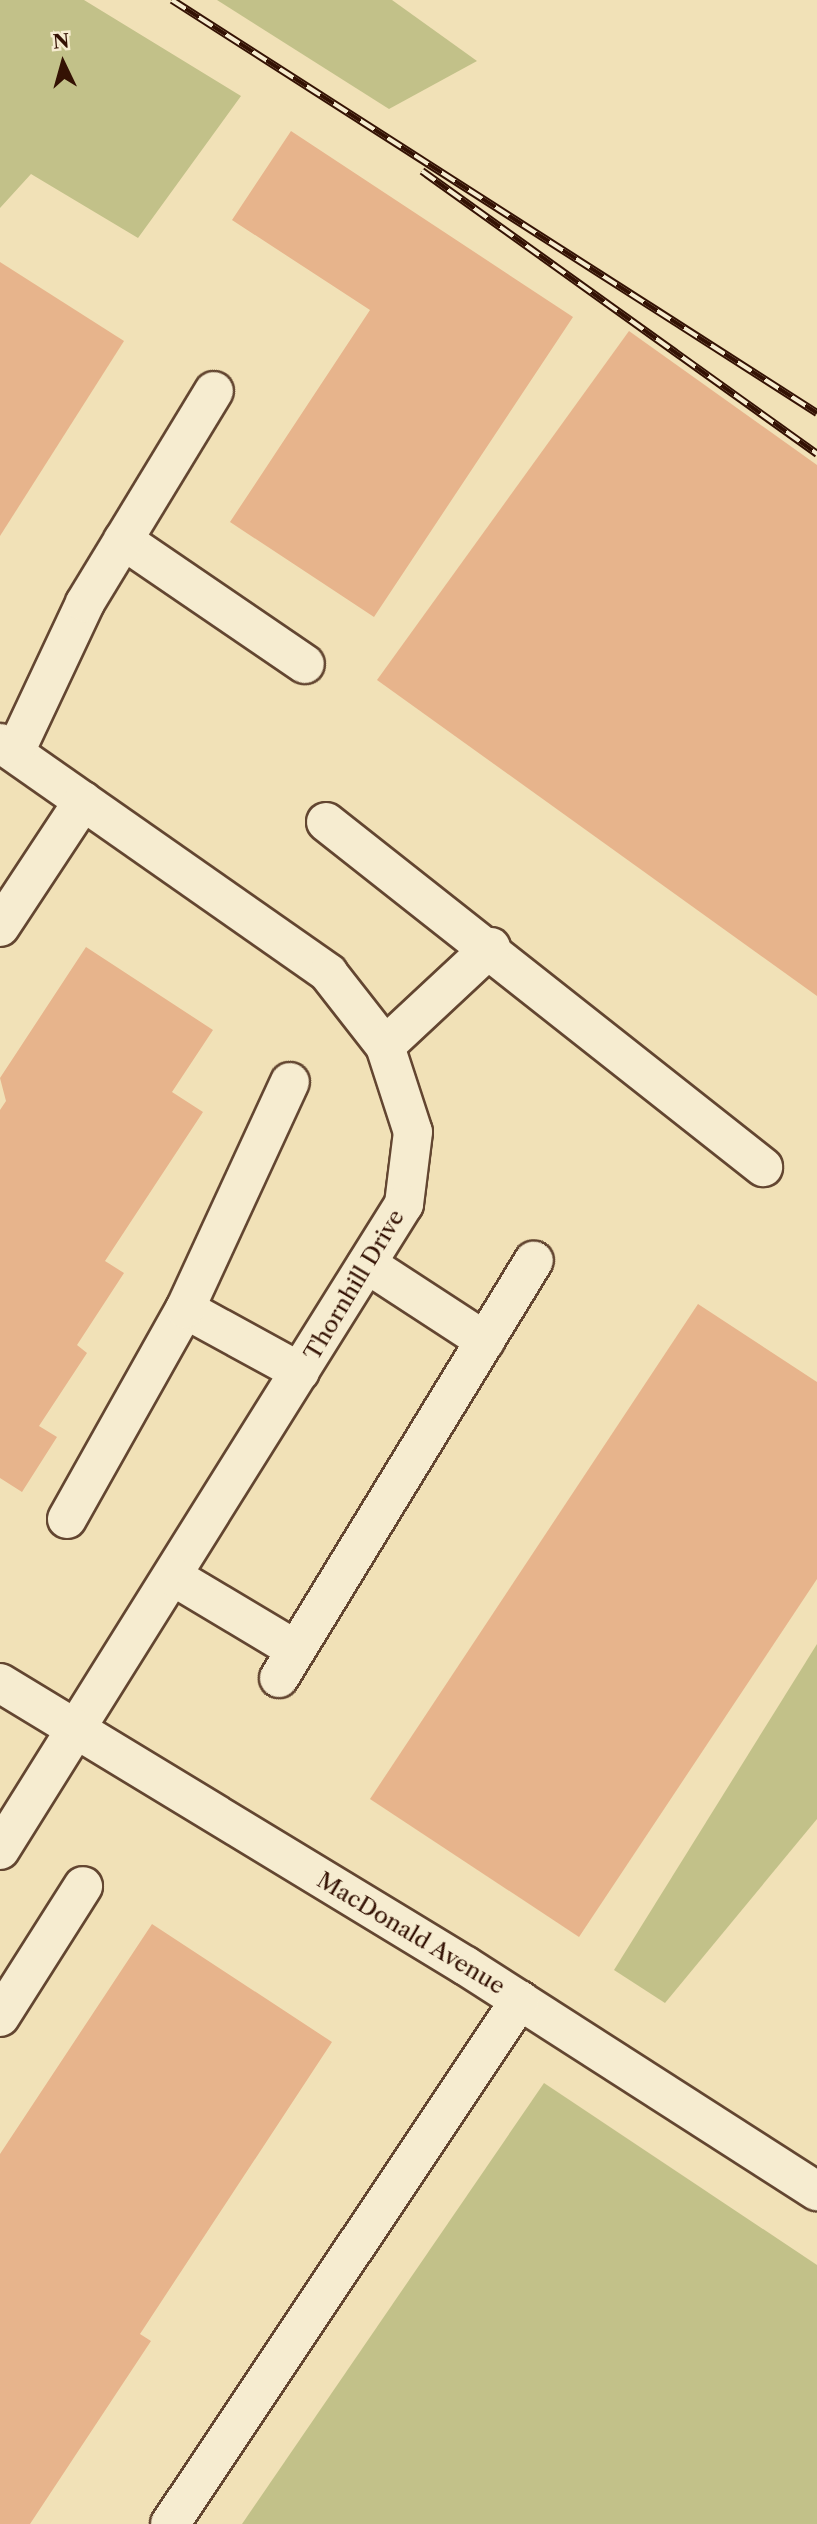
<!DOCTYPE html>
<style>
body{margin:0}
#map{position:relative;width:817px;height:2524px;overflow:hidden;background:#f1e1b7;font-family:"Libre Caslon Text",serif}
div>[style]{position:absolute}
.green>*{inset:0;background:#c2c189}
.building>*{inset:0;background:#e7b48c}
.roads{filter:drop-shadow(2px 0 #634631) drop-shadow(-2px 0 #634631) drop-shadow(0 2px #634631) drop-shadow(0 -2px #634631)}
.minor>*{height:38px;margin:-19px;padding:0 19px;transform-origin:19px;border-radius:19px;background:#f6ecd0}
.rail>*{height:8px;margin-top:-4px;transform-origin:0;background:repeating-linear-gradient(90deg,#f6ecd0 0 16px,#341204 0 32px);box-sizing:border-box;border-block:2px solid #341204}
span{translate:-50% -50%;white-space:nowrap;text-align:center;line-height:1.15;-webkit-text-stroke:5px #f6ecd0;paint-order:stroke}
.street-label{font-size:23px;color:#341204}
.north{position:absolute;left:28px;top:28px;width:70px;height:70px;-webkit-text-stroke:5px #f6ecd0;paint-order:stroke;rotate:355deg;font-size:19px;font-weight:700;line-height:28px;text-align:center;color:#341204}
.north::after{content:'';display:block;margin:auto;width:24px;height:32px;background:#341204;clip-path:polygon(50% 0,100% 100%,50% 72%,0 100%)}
</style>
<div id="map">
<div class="green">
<div style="clip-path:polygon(0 0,84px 0,241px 96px,138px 238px,31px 174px,0 208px)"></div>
<div style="clip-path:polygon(217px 0,392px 0,477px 61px,389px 109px)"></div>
<div style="clip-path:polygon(817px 1644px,817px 1819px,665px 2003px,614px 1970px)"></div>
<div style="clip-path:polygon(544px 2083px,817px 2265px,817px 2524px,242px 2524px)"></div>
</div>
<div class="building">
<div style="clip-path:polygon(291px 131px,573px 317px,374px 617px,230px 522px,370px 310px,232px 220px)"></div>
<div style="clip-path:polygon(0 262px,124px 341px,0 536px)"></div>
<div style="clip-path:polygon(629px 331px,817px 465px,817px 996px,377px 680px)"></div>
<div style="clip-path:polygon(86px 947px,213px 1030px,172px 1092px,203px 1112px,105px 1261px,124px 1273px,77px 1345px,87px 1353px,39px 1426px,57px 1437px,22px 1492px,0 1478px,0 1110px,6px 1101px,0 1078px)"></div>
<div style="clip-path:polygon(698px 1304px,817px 1382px,817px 1579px,579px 1937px,370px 1799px)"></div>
<div style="clip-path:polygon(152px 1924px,332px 2042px,140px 2334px,151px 2341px,30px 2524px,0 2524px,0 2154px)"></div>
</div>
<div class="roads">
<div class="minor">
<div style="left:123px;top:540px;width:220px;rotate:34.3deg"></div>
<div style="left:0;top:743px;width:401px;rotate:35deg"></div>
<div style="left:328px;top:973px;width:93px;rotate:52deg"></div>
<div style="left:385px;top:1046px;width:90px;rotate:72deg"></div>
<div style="left:413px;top:1132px;width:73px;rotate:97.1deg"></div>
<div style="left:404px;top:1204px;width:762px;rotate:122.02deg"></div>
<div style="left:15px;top:752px;width:165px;rotate:-64.8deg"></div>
<div style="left:85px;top:603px;width:248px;rotate:-58.7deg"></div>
<div style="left:326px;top:822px;width:557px;rotate:38.29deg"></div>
<div style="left:0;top:927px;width:151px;rotate:-56.6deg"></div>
<div style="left:385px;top:1046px;width:145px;rotate:-43deg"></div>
<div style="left:367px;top:1264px;width:141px;rotate:33.1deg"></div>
<div style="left:185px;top:1309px;width:131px;rotate:28.7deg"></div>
<div style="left:67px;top:1519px;width:241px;rotate:-60.7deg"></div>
<div style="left:185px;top:1309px;width:250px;rotate:-65.2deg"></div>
<div style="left:174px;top:1577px;width:142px;rotate:30.9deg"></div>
<div style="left:279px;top:1678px;width:489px;rotate:-58.6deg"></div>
<div style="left:0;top:1683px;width:545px;rotate:31.27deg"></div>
<div style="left:466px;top:1966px;width:417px;rotate:32.7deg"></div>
<div style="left:0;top:2017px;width:155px;rotate:-57.6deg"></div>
<div style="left:170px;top:2524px;width:630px;rotate:-56.26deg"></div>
</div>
</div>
<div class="rail">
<div style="left:172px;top:0;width:766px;rotate:32.63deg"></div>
<div style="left:422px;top:171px;width:486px;rotate:35.6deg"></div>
</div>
<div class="street-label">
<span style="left:354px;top:1285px;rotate:-59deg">Thornhill Drive</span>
<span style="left:411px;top:1933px;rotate:31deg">MacDonald Avenue</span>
</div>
<div class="north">N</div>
</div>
